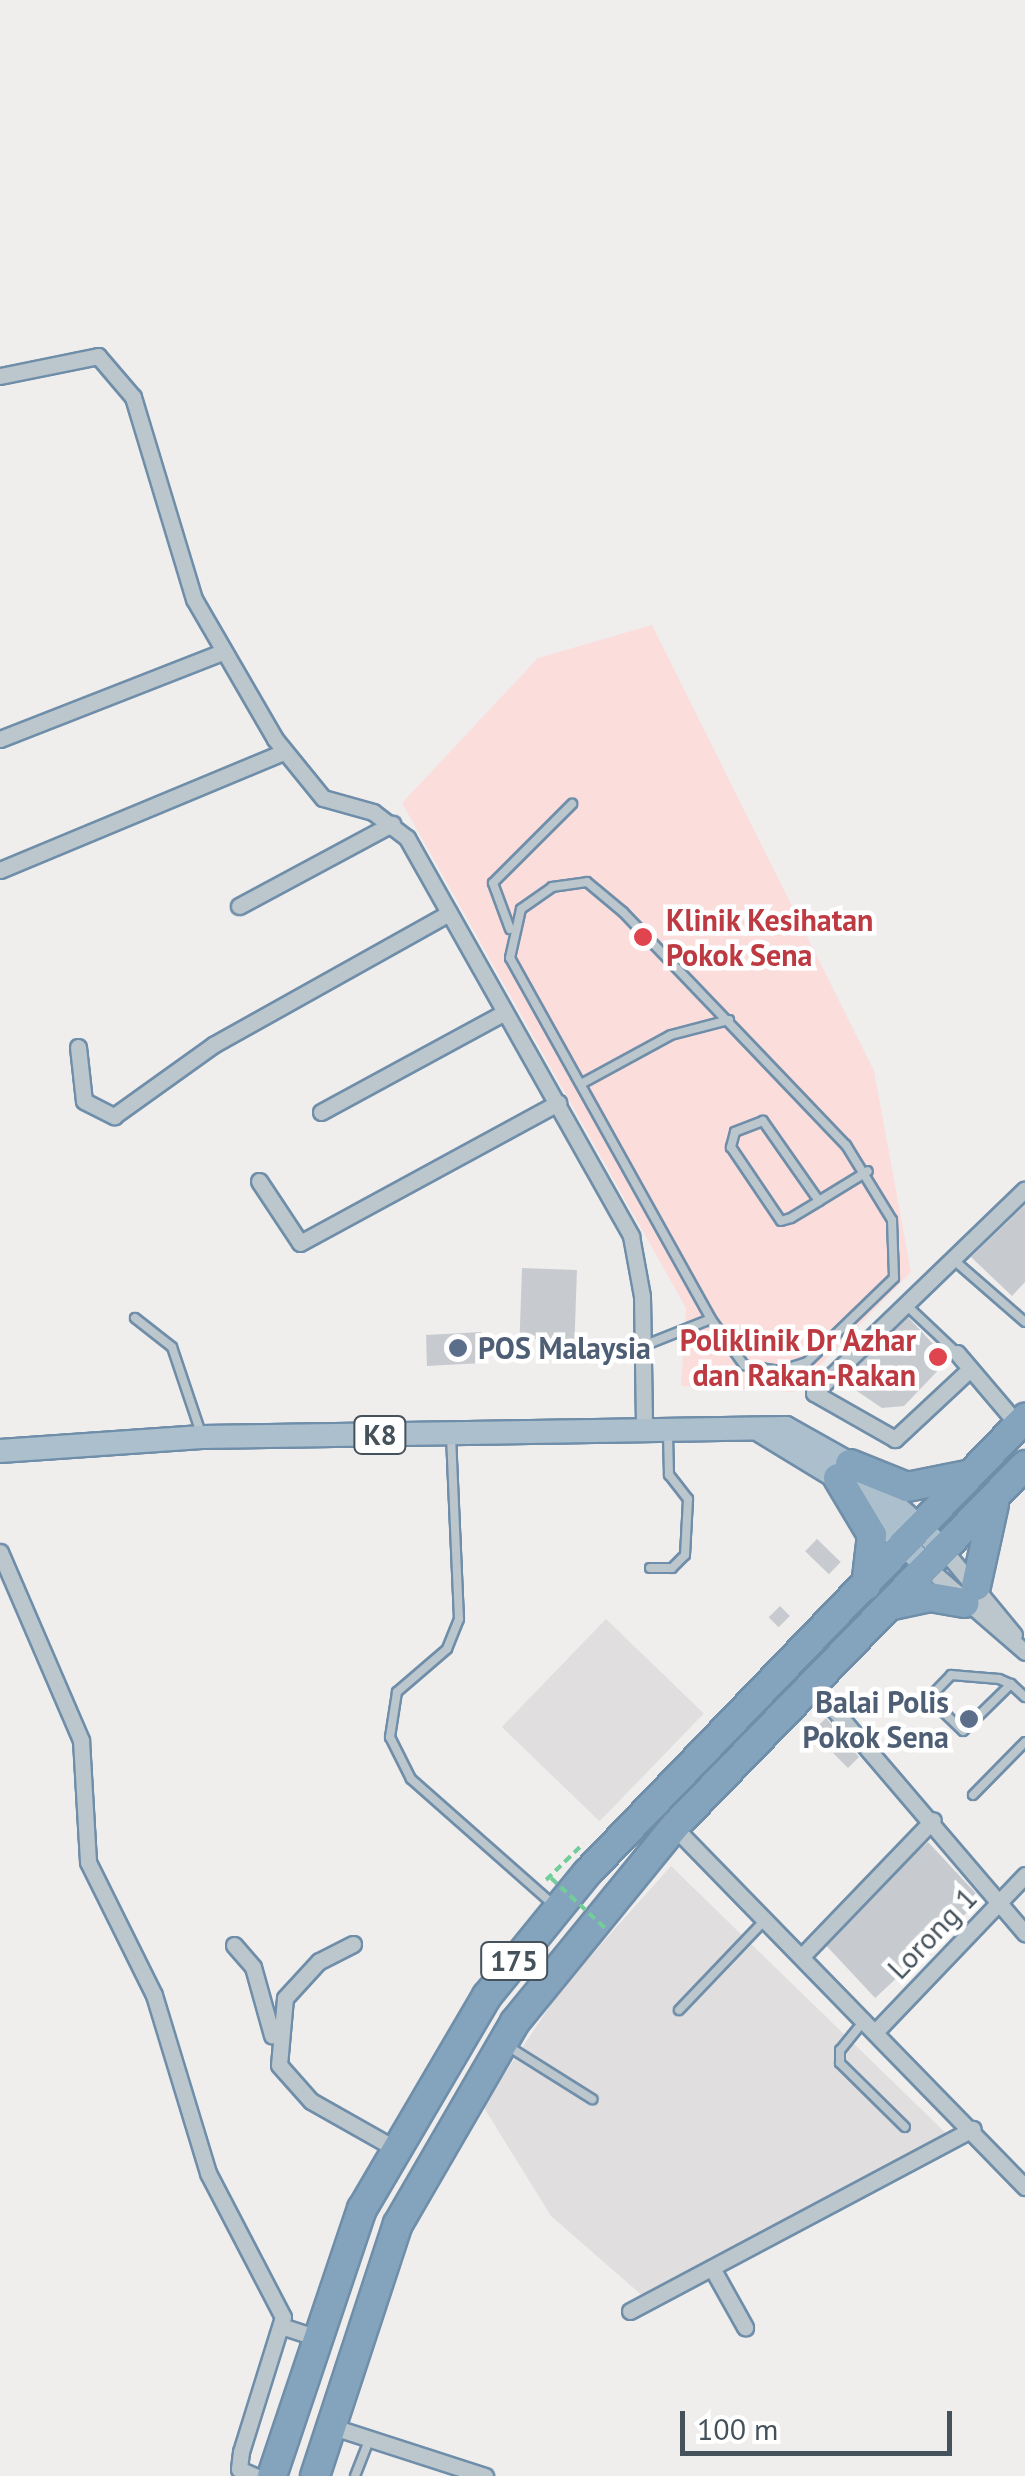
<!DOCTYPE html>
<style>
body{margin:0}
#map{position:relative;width:1025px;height:2476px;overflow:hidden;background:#f0eded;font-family:"PT Sans",sans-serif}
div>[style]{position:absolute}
.education>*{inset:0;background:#e1dedf;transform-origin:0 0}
.medical>*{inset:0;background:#fbdddc}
.building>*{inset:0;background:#c7cbd0;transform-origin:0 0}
.path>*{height:4px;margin-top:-2px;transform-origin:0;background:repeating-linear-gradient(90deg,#72cd9b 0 8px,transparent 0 13px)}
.roads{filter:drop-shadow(2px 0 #6f8ea9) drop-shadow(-2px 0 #6f8ea9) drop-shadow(0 2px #6f8ea9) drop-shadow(0 -2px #6f8ea9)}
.lane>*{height:8px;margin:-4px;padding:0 4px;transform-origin:4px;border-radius:4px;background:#bbc6cd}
.street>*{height:15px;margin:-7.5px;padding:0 7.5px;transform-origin:7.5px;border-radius:7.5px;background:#bbc6cd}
.primary>*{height:22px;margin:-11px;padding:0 11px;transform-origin:11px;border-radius:11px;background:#acbfcd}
.highway>*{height:28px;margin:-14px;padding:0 14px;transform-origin:14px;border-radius:14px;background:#84a3bd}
.path-bridge>*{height:4px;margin-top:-2px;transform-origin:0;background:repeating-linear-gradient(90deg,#72cd9b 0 8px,transparent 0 13px)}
.dots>*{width:28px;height:28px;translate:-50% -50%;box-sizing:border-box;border:5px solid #fff;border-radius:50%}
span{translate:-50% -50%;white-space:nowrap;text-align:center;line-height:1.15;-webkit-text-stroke:9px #fff;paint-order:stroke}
.shield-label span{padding:2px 8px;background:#fff;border:2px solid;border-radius:8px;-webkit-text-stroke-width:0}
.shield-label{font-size:28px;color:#45525b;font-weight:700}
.health-label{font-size:30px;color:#be3a42;font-weight:700}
.left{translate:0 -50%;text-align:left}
.right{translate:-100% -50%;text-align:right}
.service-label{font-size:30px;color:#4e5e75;font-weight:700}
.street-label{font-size:30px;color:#45525b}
.scale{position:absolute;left:680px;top:2411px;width:272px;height:45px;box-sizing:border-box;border:5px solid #45525b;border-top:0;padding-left:12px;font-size:30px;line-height:35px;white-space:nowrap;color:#45525b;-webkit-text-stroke:8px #fff;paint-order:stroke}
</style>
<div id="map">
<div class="education">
<div style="left:606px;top:1619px;width:136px;height:150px;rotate:44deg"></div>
<div style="clip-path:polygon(671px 1866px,955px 2142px,645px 2298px,551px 2216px,483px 2106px,562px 1988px)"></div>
</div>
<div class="medical">
<div style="clip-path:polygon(652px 625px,874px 1071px,911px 1272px,794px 1392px,681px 1386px,686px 1308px,402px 803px,538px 658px)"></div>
</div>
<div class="building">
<div style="clip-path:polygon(1025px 1205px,1025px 1282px,1012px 1296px,971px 1257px)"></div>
<div style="left:522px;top:1268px;width:55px;height:70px;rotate:2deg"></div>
<div style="clip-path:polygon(908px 1317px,948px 1360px,904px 1406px,882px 1408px,842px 1381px)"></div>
<div style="clip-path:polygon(481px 1332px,489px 1340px,482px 1363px,427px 1366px,426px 1335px)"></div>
<div style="left:817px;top:1539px;width:33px;height:17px;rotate:44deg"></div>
<div style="left:780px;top:1606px;width:14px;height:16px;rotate:45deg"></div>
<div style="clip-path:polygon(826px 1718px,859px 1757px,848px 1768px,812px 1732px)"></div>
<div style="left:928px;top:1842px;width:78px;height:145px;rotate:47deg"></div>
</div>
<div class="path">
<div style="left:546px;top:1880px;width:52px;rotate:-44.2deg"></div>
</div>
<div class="roads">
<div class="lane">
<div style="left:510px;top:929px;width:49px;rotate:-110.3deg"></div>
<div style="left:493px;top:883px;width:112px;rotate:-45deg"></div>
<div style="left:581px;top:1084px;width:102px;rotate:-28.6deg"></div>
<div style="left:671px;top:1035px;width:60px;rotate:-14.5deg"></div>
<div style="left:819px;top:1201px;width:98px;rotate:-125deg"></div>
<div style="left:763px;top:1121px;width:30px;rotate:159deg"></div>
<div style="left:735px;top:1132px;width:16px;rotate:105deg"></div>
<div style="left:731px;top:1147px;width:89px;rotate:56deg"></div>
<div style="left:781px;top:1221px;width:10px;rotate:-17deg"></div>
<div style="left:791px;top:1218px;width:33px;rotate:-31deg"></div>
<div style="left:819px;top:1201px;width:57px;rotate:-31.5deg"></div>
<div style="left:956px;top:1262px;width:91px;rotate:41deg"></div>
<div style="left:904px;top:1303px;width:73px;rotate:43.3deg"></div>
<div style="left:135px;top:1318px;width:47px;rotate:38.1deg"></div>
<div style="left:172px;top:1347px;width:91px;rotate:71.4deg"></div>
<div style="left:643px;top:1346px;width:73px;rotate:-21.7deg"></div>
<div style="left:711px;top:1319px;width:413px;rotate:-119.1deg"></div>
<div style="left:510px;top:958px;width:50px;rotate:-77.3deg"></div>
<div style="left:521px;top:909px;width:38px;rotate:-35deg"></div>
<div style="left:552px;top:887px;width:35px;rotate:-8deg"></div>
<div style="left:587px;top:882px;width:47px;rotate:39.8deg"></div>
<div style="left:623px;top:912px;width:323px;rotate:46.3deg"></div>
<div style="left:846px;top:1145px;width:88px;rotate:58.5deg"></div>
<div style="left:892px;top:1220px;width:58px;rotate:88deg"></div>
<div style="left:894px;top:1278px;width:121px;rotate:136deg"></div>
<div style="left:807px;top:1362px;width:28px;rotate:162deg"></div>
<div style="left:780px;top:1371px;width:36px;rotate:-171deg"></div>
<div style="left:744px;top:1365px;width:57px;rotate:-125.7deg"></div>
<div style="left:451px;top:1436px;width:183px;rotate:87.5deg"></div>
<div style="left:459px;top:1619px;width:32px;rotate:112deg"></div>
<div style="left:447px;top:1649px;width:66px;rotate:139.3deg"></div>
<div style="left:397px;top:1692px;width:46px;rotate:98.8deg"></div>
<div style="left:390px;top:1737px;width:47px;rotate:63.4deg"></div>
<div style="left:411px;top:1779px;width:189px;rotate:41.4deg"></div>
<div style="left:650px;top:1568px;width:22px"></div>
<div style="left:672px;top:1568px;width:18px;rotate:-45deg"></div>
<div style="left:685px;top:1555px;width:56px;rotate:-86.9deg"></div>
<div style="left:688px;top:1499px;width:31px;rotate:-128deg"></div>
<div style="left:669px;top:1475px;width:42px;rotate:-91.4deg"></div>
<div style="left:1011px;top:1684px;width:67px;rotate:135.6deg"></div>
<div style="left:963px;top:1731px;width:47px;rotate:-135.9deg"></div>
<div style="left:929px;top:1698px;width:32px;rotate:-46deg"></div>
<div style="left:951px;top:1675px;width:48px;rotate:4.8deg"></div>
<div style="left:999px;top:1679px;width:13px;rotate:23deg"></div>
<div style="left:1011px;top:1684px;width:19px;rotate:43deg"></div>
<div style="left:973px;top:1795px;width:74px;rotate:-45.5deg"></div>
<div style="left:679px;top:2010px;width:126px;rotate:-46.3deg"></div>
<div style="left:863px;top:2022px;width:36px;rotate:129deg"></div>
<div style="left:840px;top:2050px;width:13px;rotate:90deg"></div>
<div style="left:840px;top:2063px;width:91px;rotate:44.6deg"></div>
<div style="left:506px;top:2045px;width:102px;rotate:32.1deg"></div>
<div style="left:355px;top:2476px;width:41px;rotate:-68.5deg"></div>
</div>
<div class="street">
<div style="left:0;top:376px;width:100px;rotate:-11.5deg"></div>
<div style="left:98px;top:356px;width:54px;rotate:49.5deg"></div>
<div style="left:133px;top:397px;width:211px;rotate:73.2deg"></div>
<div style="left:194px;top:599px;width:162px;rotate:59.9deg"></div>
<div style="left:275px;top:739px;width:76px;rotate:50.9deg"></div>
<div style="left:323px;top:798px;width:52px;rotate:15.6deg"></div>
<div style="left:373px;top:812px;width:43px;rotate:37.4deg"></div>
<div style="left:407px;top:838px;width:457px;rotate:60.6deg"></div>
<div style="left:631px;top:1236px;width:61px;rotate:79.6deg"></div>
<div style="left:642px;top:1296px;width:134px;rotate:89.1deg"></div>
<div style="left:0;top:739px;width:238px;rotate:-21.4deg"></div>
<div style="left:0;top:870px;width:308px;rotate:-22.6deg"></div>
<div style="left:239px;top:906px;width:174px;rotate:-28.2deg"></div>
<div style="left:78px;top:1047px;width:54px;rotate:83.7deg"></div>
<div style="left:84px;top:1101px;width:34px;rotate:27deg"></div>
<div style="left:114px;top:1116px;width:122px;rotate:-35.6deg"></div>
<div style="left:213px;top:1045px;width:267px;rotate:-29.2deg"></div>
<div style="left:321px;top:1112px;width:209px;rotate:-28.5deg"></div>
<div style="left:259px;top:1181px;width:74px;rotate:56.5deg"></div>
<div style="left:300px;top:1243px;width:294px;rotate:-28.5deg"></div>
<div style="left:957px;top:1353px;width:94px;rotate:49.7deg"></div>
<div style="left:970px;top:1369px;width:103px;rotate:137deg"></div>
<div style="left:895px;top:1439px;width:93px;rotate:-150.4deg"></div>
<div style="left:814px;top:1393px;width:293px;rotate:-44deg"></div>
<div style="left:944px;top:1550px;width:110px;rotate:50.5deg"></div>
<div style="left:0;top:1552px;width:205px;rotate:66.7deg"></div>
<div style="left:81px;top:1740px;width:122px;rotate:86.7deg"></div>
<div style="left:88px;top:1862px;width:148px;rotate:63.6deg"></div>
<div style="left:154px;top:1995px;width:186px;rotate:73.1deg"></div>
<div style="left:208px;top:2173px;width:162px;rotate:62.5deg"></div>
<div style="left:283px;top:2317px;width:141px;rotate:107.3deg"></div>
<div style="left:241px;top:2452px;width:17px;rotate:97deg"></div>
<div style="left:239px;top:2469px;width:17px;rotate:24deg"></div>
<div style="left:927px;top:1567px;width:130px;rotate:40.9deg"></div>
<div style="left:812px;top:1684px;width:328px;rotate:49.5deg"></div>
<div style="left:674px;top:1827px;width:503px;rotate:45.73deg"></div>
<div style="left:353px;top:1944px;width:38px;rotate:153deg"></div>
<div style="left:319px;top:1961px;width:50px;rotate:132.6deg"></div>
<div style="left:285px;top:1998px;width:67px;rotate:95.1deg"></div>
<div style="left:279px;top:2065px;width:48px;rotate:48.4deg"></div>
<div style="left:311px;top:2101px;width:95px;rotate:29.5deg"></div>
<div style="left:234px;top:1945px;width:29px;rotate:49deg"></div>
<div style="left:253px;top:1967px;width:71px;rotate:74.4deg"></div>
<div style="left:803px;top:1955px;width:187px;rotate:-46.1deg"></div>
<div style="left:878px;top:2029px;width:213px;rotate:-46.3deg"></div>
<div style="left:712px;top:2268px;width:68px;rotate:60.8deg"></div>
<div style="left:630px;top:2311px;width:388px;rotate:-28deg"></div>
<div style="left:281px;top:2326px;width:35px;rotate:18deg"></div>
<div style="left:330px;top:2426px;width:163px;rotate:17.9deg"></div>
</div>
<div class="primary">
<div style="left:761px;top:1431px;width:90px;rotate:31.4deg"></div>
<div style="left:838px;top:1478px;width:126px;rotate:45deg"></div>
<div style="left:0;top:1451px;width:202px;rotate:-4deg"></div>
<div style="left:202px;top:1437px;width:584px;rotate:-0.88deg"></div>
<div style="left:786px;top:1428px;width:73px;rotate:29.4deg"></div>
<div style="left:850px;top:1464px;width:127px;rotate:42.5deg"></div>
</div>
<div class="highway">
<div style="left:850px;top:1464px;width:61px;rotate:22deg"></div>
<div style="left:907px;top:1487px;width:61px;rotate:-11.3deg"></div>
<div style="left:838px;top:1478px;width:66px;rotate:59.2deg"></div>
<div style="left:872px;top:1535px;width:51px;rotate:96.7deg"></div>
<div style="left:976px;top:1586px;width:84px;rotate:-77.6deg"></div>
<div style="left:888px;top:1606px;width:43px;rotate:-12.1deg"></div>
<div style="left:930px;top:1597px;width:35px;rotate:10deg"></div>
<div style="left:272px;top:2476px;width:282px;rotate:-71.4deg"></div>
<div style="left:362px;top:2209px;width:247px;rotate:-59.6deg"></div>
<div style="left:487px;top:1996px;width:159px;rotate:-50.9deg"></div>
<div style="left:587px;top:1873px;width:632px;rotate:-46.09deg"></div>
<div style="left:315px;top:2476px;width:265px;rotate:-71.8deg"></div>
<div style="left:398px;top:2224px;width:233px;rotate:-59.9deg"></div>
<div style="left:515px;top:2022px;width:252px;rotate:-50.8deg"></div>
<div style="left:674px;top:1827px;width:504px;rotate:-45.88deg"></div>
</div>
</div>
<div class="path-bridge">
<div style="left:551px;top:1878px;width:74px;rotate:42.8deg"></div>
</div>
<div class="dots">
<div style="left:643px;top:937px;background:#e0444e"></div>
<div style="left:458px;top:1348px;background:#5c6f8a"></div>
<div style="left:938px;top:1357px;background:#e0444e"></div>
<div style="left:969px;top:1719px;background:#5c6f8a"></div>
</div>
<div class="shield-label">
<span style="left:380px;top:1435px">K8</span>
<span style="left:514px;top:1961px">175</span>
</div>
<div class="health-label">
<span class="left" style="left:666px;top:937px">Klinik Kesihatan<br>Pokok Sena</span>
<span class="right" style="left:916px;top:1357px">Poliklinik Dr Azhar<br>dan Rakan-Rakan</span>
</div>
<div class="service-label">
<span class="left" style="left:478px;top:1348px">POS Malaysia</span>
<span class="right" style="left:949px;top:1719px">Balai Polis<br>Pokok Sena</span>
</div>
<div class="street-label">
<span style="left:932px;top:1933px;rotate:-46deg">Lorong 1</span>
</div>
<div class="scale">100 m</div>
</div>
